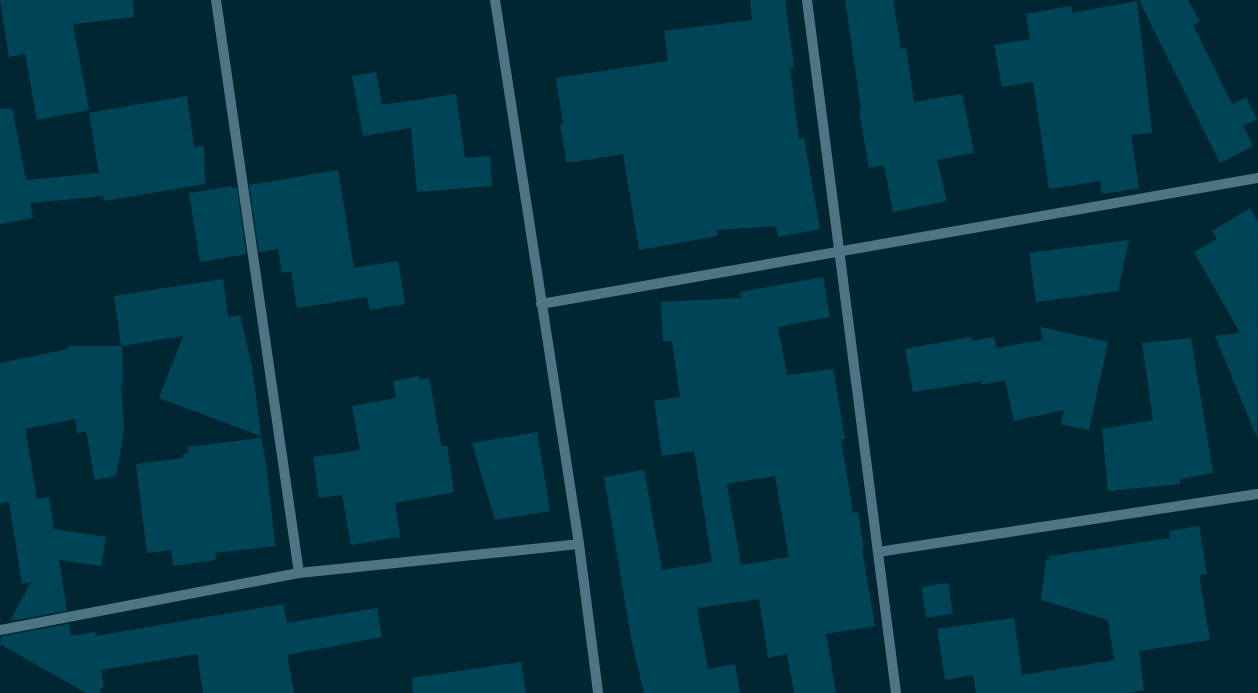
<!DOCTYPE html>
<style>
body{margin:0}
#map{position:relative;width:1258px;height:693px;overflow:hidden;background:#002632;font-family:Jost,sans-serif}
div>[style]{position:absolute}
.building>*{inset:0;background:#004557;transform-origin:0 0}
.minor>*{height:10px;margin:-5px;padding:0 5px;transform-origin:5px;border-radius:5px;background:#4d7584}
span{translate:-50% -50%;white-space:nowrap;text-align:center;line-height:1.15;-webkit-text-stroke:3.5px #020d12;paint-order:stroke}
</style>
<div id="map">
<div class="building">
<div style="clip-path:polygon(0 0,133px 0,134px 17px,73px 24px,89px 110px,37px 120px,25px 54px,9px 57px)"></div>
<div style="clip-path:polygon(750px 0,785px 0,794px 67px,790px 68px,799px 139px,804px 138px,820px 229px,778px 237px,776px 226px,717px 230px,717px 236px,639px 250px,623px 154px,567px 163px,560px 125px,563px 124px,556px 78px,668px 61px,664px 31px,752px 20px)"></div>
<div style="clip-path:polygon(845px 0,893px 0,901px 49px,906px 48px,914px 102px,962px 94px,974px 153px,937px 160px,947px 201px,893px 212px,884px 165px,869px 168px,859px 110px,861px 109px)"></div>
<div style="clip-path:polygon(1139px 0,1188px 0,1200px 22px,1193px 25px,1232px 104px,1246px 97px,1257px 119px,1243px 126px,1253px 146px,1220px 163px)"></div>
<div style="clip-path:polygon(1137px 1px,1152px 133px,1131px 135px,1139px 188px,1102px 194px,1100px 181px,1049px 189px,1033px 82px,1002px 87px,994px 45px,1030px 39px,1026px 14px,1071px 6px,1072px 13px)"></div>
<div style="clip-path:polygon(376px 72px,382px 105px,456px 94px,465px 158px,490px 156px,492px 186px,417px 192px,411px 128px,363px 136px,352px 76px)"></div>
<div style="clip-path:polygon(187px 96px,194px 147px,204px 146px,205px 184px,104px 201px,103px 196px,30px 203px,33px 218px,0 224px,0 109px,12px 108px,26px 180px,99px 173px,89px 113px)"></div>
<div style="clip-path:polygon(338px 170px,354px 268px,398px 261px,405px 304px,370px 310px,367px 297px,297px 308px,291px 271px,282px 273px,278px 249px,259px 252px,249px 185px)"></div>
<div style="clip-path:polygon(232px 186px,232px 188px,237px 187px,246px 254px,200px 262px,189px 193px)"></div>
<div style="clip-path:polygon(1250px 208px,1258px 222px,1257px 438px,1215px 336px,1240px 333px,1194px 252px,1217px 239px,1212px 231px)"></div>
<div style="clip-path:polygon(1129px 240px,1118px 291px,1036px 302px,1029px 253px)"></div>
<div style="clip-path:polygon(evenodd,823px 277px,830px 317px,778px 327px,787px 375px,833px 369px,845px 439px,841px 439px,853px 513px,858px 512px,864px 549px,862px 549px,875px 626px,826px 634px,836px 693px,794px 693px,787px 654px,768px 658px,759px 599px,697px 608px,708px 669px,735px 664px,740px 693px,644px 693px,632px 643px,604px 477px,644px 470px,662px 570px,712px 562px,694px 451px,662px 456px,654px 401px,680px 397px,672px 341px,663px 341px,661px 302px,741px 298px,740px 292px,823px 277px,775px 476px,789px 557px,741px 565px,727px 484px,775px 476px)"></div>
<div style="clip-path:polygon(223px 279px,228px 317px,240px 315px,252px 367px,261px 436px,159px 398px,183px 336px,122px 346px,123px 384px,121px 384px,124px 431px,116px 476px,95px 480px,86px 431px,77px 433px,75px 419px,25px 429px,37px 499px,49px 497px,54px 529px,106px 537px,101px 566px,59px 560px,67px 611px,10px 621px,31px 582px,22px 584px,9px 502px,0 503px,0 363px,68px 349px,68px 346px,121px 346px,114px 296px)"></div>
<div style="clip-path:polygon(1040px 327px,1108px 342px,1089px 430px,1061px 424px,1064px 410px,1014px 421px,1005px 380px,982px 385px,982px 381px,913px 392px,905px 349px,971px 337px,972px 341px,994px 337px,996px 348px,1043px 340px)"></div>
<div style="clip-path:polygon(1191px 338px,1213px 473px,1180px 479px,1180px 484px,1108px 491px,1102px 429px,1153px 420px,1142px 343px)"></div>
<div style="clip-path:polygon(419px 376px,420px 380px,429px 378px,441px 444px,442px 446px,447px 446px,454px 492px,395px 503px,400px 537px,351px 545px,342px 495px,319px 498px,313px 457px,360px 450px,352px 406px,396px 398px,393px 381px)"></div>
<div style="clip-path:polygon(537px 432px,550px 511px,495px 520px,472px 443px)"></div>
<div style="clip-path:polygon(261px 438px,266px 463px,275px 546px,215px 553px,216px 560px,173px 566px,171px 550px,147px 553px,136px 464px,183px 458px,183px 454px,189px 453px,188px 447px)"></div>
<div style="clip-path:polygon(1199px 526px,1207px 574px,1199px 575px,1210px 640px,1139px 651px,1144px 690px,1128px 693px,976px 693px,973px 675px,945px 680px,937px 629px,1014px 618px,1022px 675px,1114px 660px,1108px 620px,1041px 600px,1046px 560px,1052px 559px,1045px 557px,1170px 538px,1169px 531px)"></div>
<div style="left:948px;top:583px;width:31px;height:27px;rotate:81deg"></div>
<div style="clip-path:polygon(283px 604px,287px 623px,377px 608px,382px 637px,287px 655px,294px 693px,203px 693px,197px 654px,101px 670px,104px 687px,100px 688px,101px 693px,86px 693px,0 644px,2px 636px,69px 624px,71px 636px,95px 632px,96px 636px)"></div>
<div style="clip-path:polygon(521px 662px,526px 693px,413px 693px,412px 678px)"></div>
</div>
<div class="minor">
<div style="left:216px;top:0;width:579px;rotate:81.76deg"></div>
<div style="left:495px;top:0;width:550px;rotate:81.22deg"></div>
<div style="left:579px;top:544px;width:150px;rotate:82.7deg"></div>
<div style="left:807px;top:0;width:699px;rotate:82.68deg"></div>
<div style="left:541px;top:304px;width:728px;rotate:-9.97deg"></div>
<div style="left:878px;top:552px;width:384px;rotate:-8.7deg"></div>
<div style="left:0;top:630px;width:304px;rotate:-10.8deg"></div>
<div style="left:299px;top:573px;width:281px;rotate:-5.9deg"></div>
</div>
</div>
